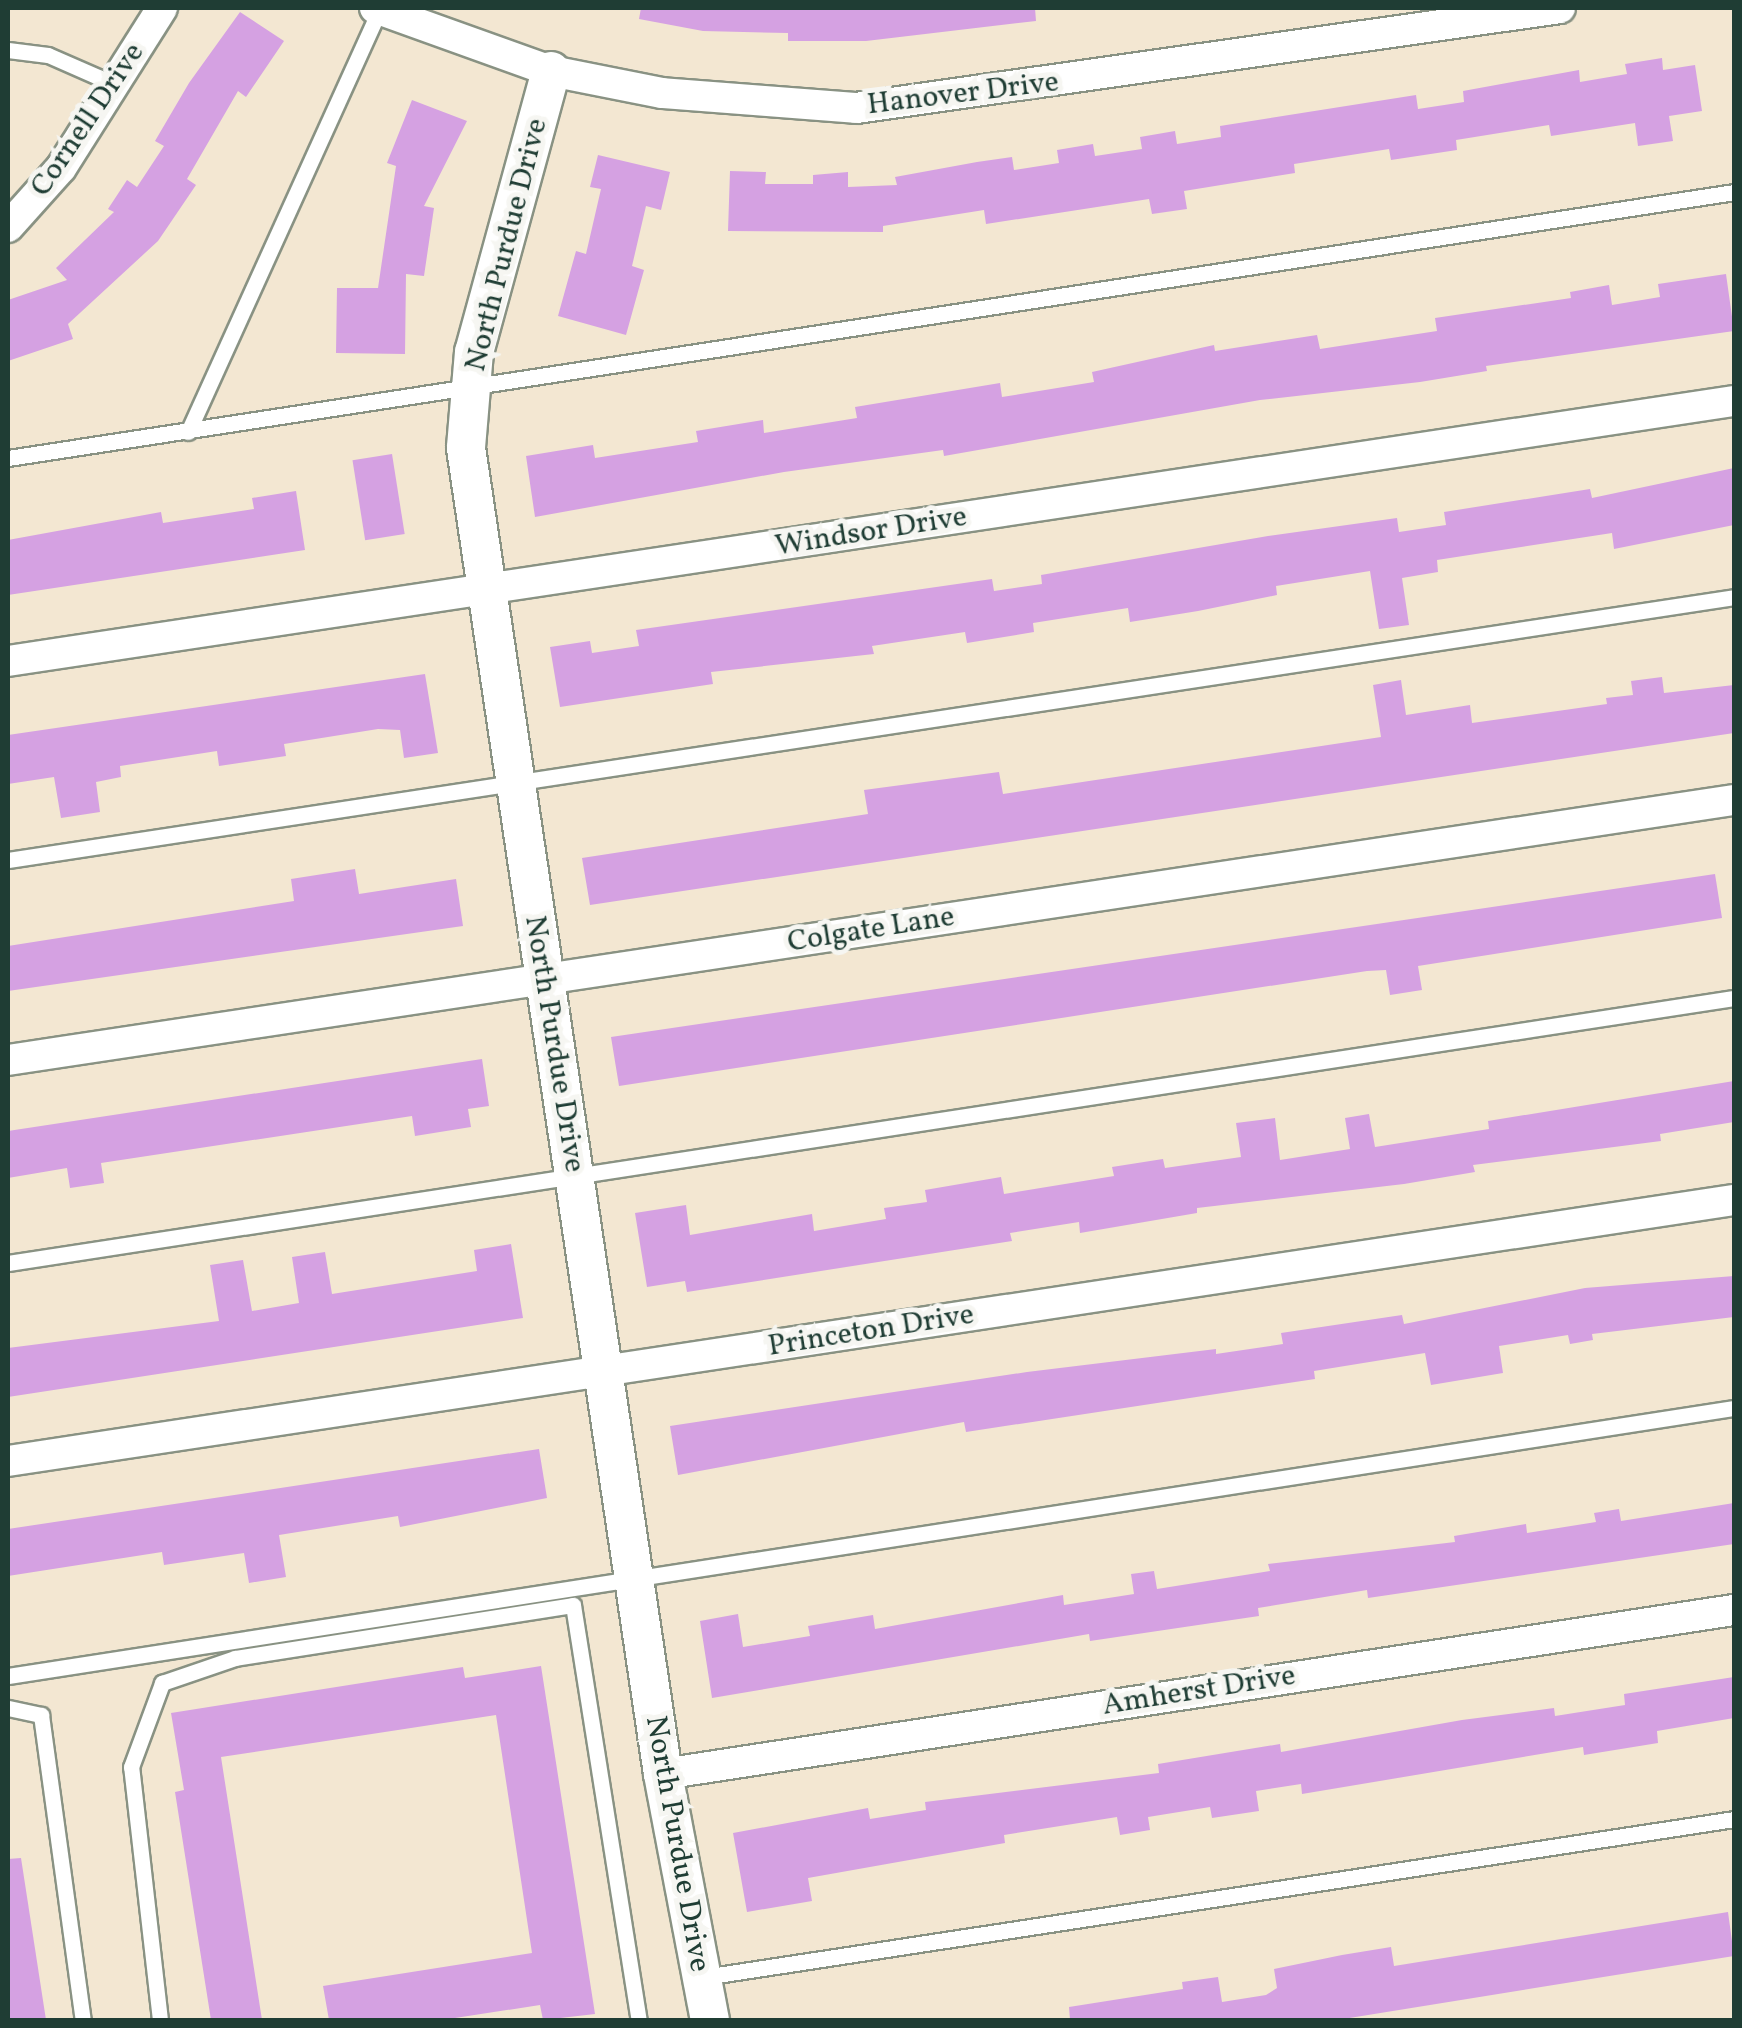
<!DOCTYPE html>
<style>
body{margin:0}
#map{position:relative;width:1742px;height:2028px;overflow:hidden;background:#f3e7d2;font-family:Vollkorn,serif}
div>[style]{position:absolute}
.building>*{inset:0;background:#d5a1e2;transform-origin:0 0}
.roads{filter:drop-shadow(2px 0 #899283) drop-shadow(-2px 0 #899283) drop-shadow(0 2px #899283) drop-shadow(0 -2px #899283)}
.service>*{height:15px;margin:-7.5px;padding:0 7.5px;transform-origin:7.5px;border-radius:7.5px;background:#fff}
.minor>*{height:30px;margin:-15px;padding:0 15px;transform-origin:15px;border-radius:15px;background:#fff}
.tertiary>*{height:38px;margin:-19px;padding:0 19px;transform-origin:19px;border-radius:19px;background:#fff}
span{translate:-50% -50%;white-space:nowrap;text-align:center;line-height:1.15;-webkit-text-stroke:10px #f6f6f2;paint-order:stroke}
.street-label{font-size:30px;color:#1f3d34}
.frame{position:absolute;inset:0;border:10px solid #1f3d34;pointer-events:none}
</style>
<div id="map">
<div class="building">
<div style="clip-path:polygon(641px 8px,1035px 8px,1036px 21px,866px 41px,788px 41px,788px 33px,703px 31px,639px 19px)"></div>
<div style="clip-path:polygon(240px 12px,284px 41px,246px 97px,238px 91px,187px 179px,196px 185px,158px 241px,68px 324px,73px 339px,8px 361px,8px 300px,67px 280px,56px 268px,114px 212px,108px 209px,127px 180px,137px 187px,164px 146px,155px 141px,189px 83px)"></div>
<div style="clip-path:polygon(1662px 58px,1663px 70px,1695px 65px,1702px 111px,1669px 116px,1673px 141px,1638px 146px,1635px 123px,1551px 136px,1549px 125px,1456px 140px,1457px 150px,1391px 160px,1389px 149px,1294px 164px,1295px 173px,1184px 191px,1187px 209px,1152px 214px,1149px 199px,986px 224px,984px 210px,883px 226px,883px 232px,728px 231px,730px 171px,766px 172px,765px 184px,813px 184px,813px 175px,848px 172px,848px 187px,897px 185px,895px 177px,977px 162px,1012px 157px,1014px 170px,1059px 163px,1057px 150px,1093px 144px,1095px 156px,1142px 149px,1140px 137px,1175px 131px,1177px 144px,1221px 137px,1220px 126px,1416px 95px,1418px 109px,1464px 102px,1463px 91px,1579px 70px,1580px 82px,1627px 74px,1625px 64px)"></div>
<div style="clip-path:polygon(412px 100px,467px 121px,424px 206px,434px 208px,424px 276px,406px 274px,405px 354px,336px 353px,337px 288px,378px 288px,396px 166px,387px 163px)"></div>
<div style="clip-path:polygon(598px 155px,670px 172px,661px 210px,646px 206px,632px 266px,644px 270px,626px 335px,558px 316px,576px 251px,586px 254px,601px 189px,590px 187px)"></div>
<div style="clip-path:polygon(1726px 274px,1734px 331px,1486px 366px,1487px 371px,1420px 382px,1260px 400px,944px 456px,943px 450px,784px 472px,535px 517px,526px 456px,593px 445px,595px 458px,698px 442px,696px 431px,763px 420px,764px 433px,857px 418px,855px 407px,1000px 383px,1002px 397px,1094px 382px,1092px 372px,1214px 345px,1215px 351px,1317px 335px,1320px 349px,1437px 331px,1435px 318px,1571px 298px,1570px 292px,1609px 285px,1612px 305px,1660px 297px,1658px 284px)"></div>
<div style="left:392px;top:454px;width:81px;height:40px;rotate:81deg"></div>
<div style="clip-path:polygon(1734px 468px,1734px 525px,1614px 549px,1612px 533px,1437px 560px,1438px 572px,1402px 578px,1409px 625px,1379px 629px,1370px 571px,1276px 586px,1277px 595px,1198px 611px,1130px 622px,1128px 608px,1033px 623px,1034px 632px,967px 643px,965px 632px,872px 646px,874px 654px,711px 672px,713px 684px,560px 707px,550px 647px,590px 641px,592px 653px,639px 646px,636px 630px,992px 579px,994px 591px,1042px 584px,1041px 575px,1268px 536px,1397px 518px,1399px 532px,1446px 525px,1444px 512px,1590px 489px,1592px 498px)"></div>
<div style="clip-path:polygon(296px 491px,305px 550px,8px 595px,8px 540px,161px 512px,163px 523px,254px 509px,252px 498px)"></div>
<div style="clip-path:polygon(425px 674px,438px 753px,404px 758px,400px 730px,378px 729px,284px 744px,286px 756px,219px 766px,217px 751px,120px 766px,121px 777px,96px 782px,100px 812px,61px 818px,54px 777px,8px 784px,8px 735px)"></div>
<div style="clip-path:polygon(1662px 677px,1664px 693px,1734px 685px,1734px 733px,590px 905px,582px 858px,868px 814px,864px 790px,999px 772px,1003px 794px,1381px 737px,1373px 685px,1401px 680px,1406px 715px,1470px 705px,1472px 723px,1607px 704px,1606px 698px,1633px 695px,1631px 681px)"></div>
<div style="clip-path:polygon(355px 869px,359px 894px,456px 879px,463px 926px,8px 991px,8px 946px,294px 901px,291px 879px)"></div>
<div style="clip-path:polygon(1715px 874px,1722px 918px,1418px 966px,1422px 990px,1390px 995px,1386px 970px,1367px 971px,619px 1086px,611px 1037px)"></div>
<div style="clip-path:polygon(482px 1059px,489px 1106px,468px 1109px,471px 1127px,415px 1136px,412px 1116px,101px 1163px,104px 1183px,70px 1188px,67px 1168px,8px 1178px,8px 1131px)"></div>
<div style="clip-path:polygon(1734px 1081px,1734px 1122px,1660px 1134px,1661px 1141px,1473px 1165px,1475px 1172px,1404px 1184px,1197px 1208px,1197px 1213px,1080px 1233px,1079px 1222px,1010px 1233px,1012px 1241px,687px 1292px,685px 1281px,647px 1287px,635px 1213px,686px 1205px,690px 1235px,812px 1214px,814px 1231px,886px 1219px,884px 1208px,927px 1202px,925px 1190px,1001px 1177px,1004px 1194px,1114px 1176px,1112px 1167px,1163px 1159px,1165px 1168px,1241px 1157px,1236px 1123px,1275px 1118px,1280px 1160px,1350px 1149px,1345px 1118px,1369px 1114px,1375px 1147px,1489px 1129px,1488px 1121px)"></div>
<div style="clip-path:polygon(511px 1244px,523px 1318px,8px 1397px,8px 1348px,219px 1321px,210px 1265px,243px 1260px,252px 1311px,299px 1303px,292px 1257px,325px 1252px,332px 1294px,477px 1271px,474px 1250px)"></div>
<div style="clip-path:polygon(1734px 1276px,1734px 1317px,1592px 1334px,1593px 1340px,1570px 1344px,1568px 1335px,1499px 1346px,1503px 1373px,1431px 1385px,1425px 1353px,1314px 1371px,1315px 1379px,966px 1432px,964px 1422px,678px 1475px,670px 1426px,1027px 1372px,1216px 1349px,1216px 1354px,1283px 1344px,1281px 1333px,1402px 1315px,1404px 1324px,1585px 1288px)"></div>
<div style="clip-path:polygon(539px 1449px,547px 1498px,400px 1527px,398px 1516px,279px 1535px,286px 1577px,249px 1583px,244px 1553px,164px 1565px,162px 1552px,8px 1576px,8px 1529px)"></div>
<div style="clip-path:polygon(1734px 1503px,1734px 1544px,1368px 1598px,1367px 1590px,1258px 1608px,1259px 1616px,1090px 1641px,1089px 1634px,712px 1698px,700px 1621px,738px 1614px,743px 1647px,810px 1636px,808px 1626px,873px 1615px,875px 1629px,1063px 1595px,1064px 1605px,1134px 1594px,1131px 1574px,1154px 1571px,1157px 1589px,1270px 1571px,1268px 1564px,1455px 1542px,1454px 1536px,1526px 1524px,1527px 1533px,1596px 1522px,1594px 1513px,1619px 1509px,1621px 1521px)"></div>
<div style="clip-path:polygon(541px 1666px,595px 2014px,543px 2020px,540px 2005px,442px 2020px,329px 2020px,323px 1986px,532px 1953px,496px 1715px,221px 1757px,262px 2020px,211px 2020px,175px 1792px,184px 1790px,171px 1713px,463px 1667px,465px 1678px)"></div>
<div style="clip-path:polygon(1734px 1677px,1734px 1718px,1657px 1731px,1658px 1743px,1584px 1755px,1583px 1747px,1302px 1794px,1301px 1784px,1256px 1791px,1259px 1811px,1212px 1818px,1210px 1807px,1148px 1817px,1150px 1830px,1120px 1835px,1117px 1817px,1004px 1835px,1005px 1843px,808px 1878px,812px 1901px,747px 1912px,733px 1833px,868px 1808px,870px 1819px,926px 1810px,925px 1802px,1159px 1773px,1158px 1764px,1280px 1744px,1281px 1752px,1462px 1720px,1554px 1708px,1555px 1716px,1625px 1705px,1624px 1694px)"></div>
<div style="clip-path:polygon(21px 1858px,46px 2020px,8px 2020px,8px 1859px)"></div>
<div style="clip-path:polygon(1728px 1912px,1734px 1956px,1337px 2020px,1070px 2020px,1069px 2007px,1183px 1989px,1182px 1982px,1218px 1977px,1222px 2002px,1266px 1995px,1277px 1988px,1274px 1969px,1342px 1955px,1391px 1947px,1394px 1966px)"></div>
</div>
<div class="roads">
<div class="service">
<div style="left:8px;top:50px;width:40px;rotate:7.1deg"></div>
<div style="left:48px;top:55px;width:72px;rotate:23.7deg"></div>
<div style="left:188px;top:432px;width:463px;rotate:-65.6deg"></div>
<div style="left:8px;top:458px;width:1746px;rotate:-8.76deg"></div>
<div style="left:8px;top:860px;width:1746px;rotate:-8.66deg"></div>
<div style="left:8px;top:1263px;width:1746px;rotate:-8.73deg"></div>
<div style="left:8px;top:1676px;width:1747px;rotate:-8.83deg"></div>
<div style="left:8px;top:1708px;width:34px;rotate:12deg"></div>
<div style="left:41px;top:1715px;width:308px;rotate:82.2deg"></div>
<div style="left:704px;top:1977px;width:1042px;rotate:-8.72deg"></div>
<div style="left:160px;top:2020px;width:255px;rotate:-96.5deg"></div>
<div style="left:131px;top:1767px;width:90px;rotate:-69.7deg"></div>
<div style="left:162px;top:1683px;width:77px;rotate:-18.9deg"></div>
<div style="left:235px;top:1658px;width:342px;rotate:-8.9deg"></div>
<div style="left:573px;top:1605px;width:420px;rotate:81deg"></div>
</div>
<div class="minor">
<div style="left:375px;top:8px;width:187px;rotate:19.7deg"></div>
<div style="left:551px;top:71px;width:113px;rotate:11.2deg"></div>
<div style="left:662px;top:93px;width:195px;rotate:4.4deg"></div>
<div style="left:856px;top:108px;width:711px;rotate:-8.08deg"></div>
<div style="left:8px;top:227px;width:79px;rotate:-48.1deg"></div>
<div style="left:61px;top:168px;width:189px;rotate:-57.7deg"></div>
<div style="left:8px;top:661px;width:1745px;rotate:-8.57deg"></div>
<div style="left:8px;top:1060px;width:1745px;rotate:-8.57deg"></div>
<div style="left:8px;top:1461px;width:1746px;rotate:-8.6deg"></div>
<div style="left:663px;top:1774px;width:1083px;rotate:-8.71deg"></div>
</div>
<div class="tertiary">
<div style="left:551px;top:71px;width:291px;rotate:105.3deg"></div>
<div style="left:474px;top:352px;width:96px;rotate:94.8deg"></div>
<div style="left:466px;top:448px;width:1341px;rotate:81.55deg"></div>
<div style="left:663px;top:1774px;width:250px;rotate:79.2deg"></div>
</div>
</div>
<div class="street-label">
<span style="left:963px;top:94px;rotate:-7deg">Hanover Drive</span>
<span style="left:88px;top:120px;rotate:-56deg">Cornell Drive</span>
<span style="left:507px;top:245px;rotate:-76deg">North Purdue Drive</span>
<span style="left:871px;top:532px;rotate:-9deg">Windsor Drive</span>
<span style="left:871px;top:930px;rotate:-9deg">Colgate Lane</span>
<span style="left:554px;top:1044px;rotate:81deg">North Purdue Drive</span>
<span style="left:871px;top:1331px;rotate:-9deg">Princeton Drive</span>
<span style="left:1199px;top:1691px;rotate:-9deg">Amherst Drive</span>
<span style="left:677px;top:1844px;rotate:80deg">North Purdue Drive</span>
</div>
<div class="frame"></div>
</div>
